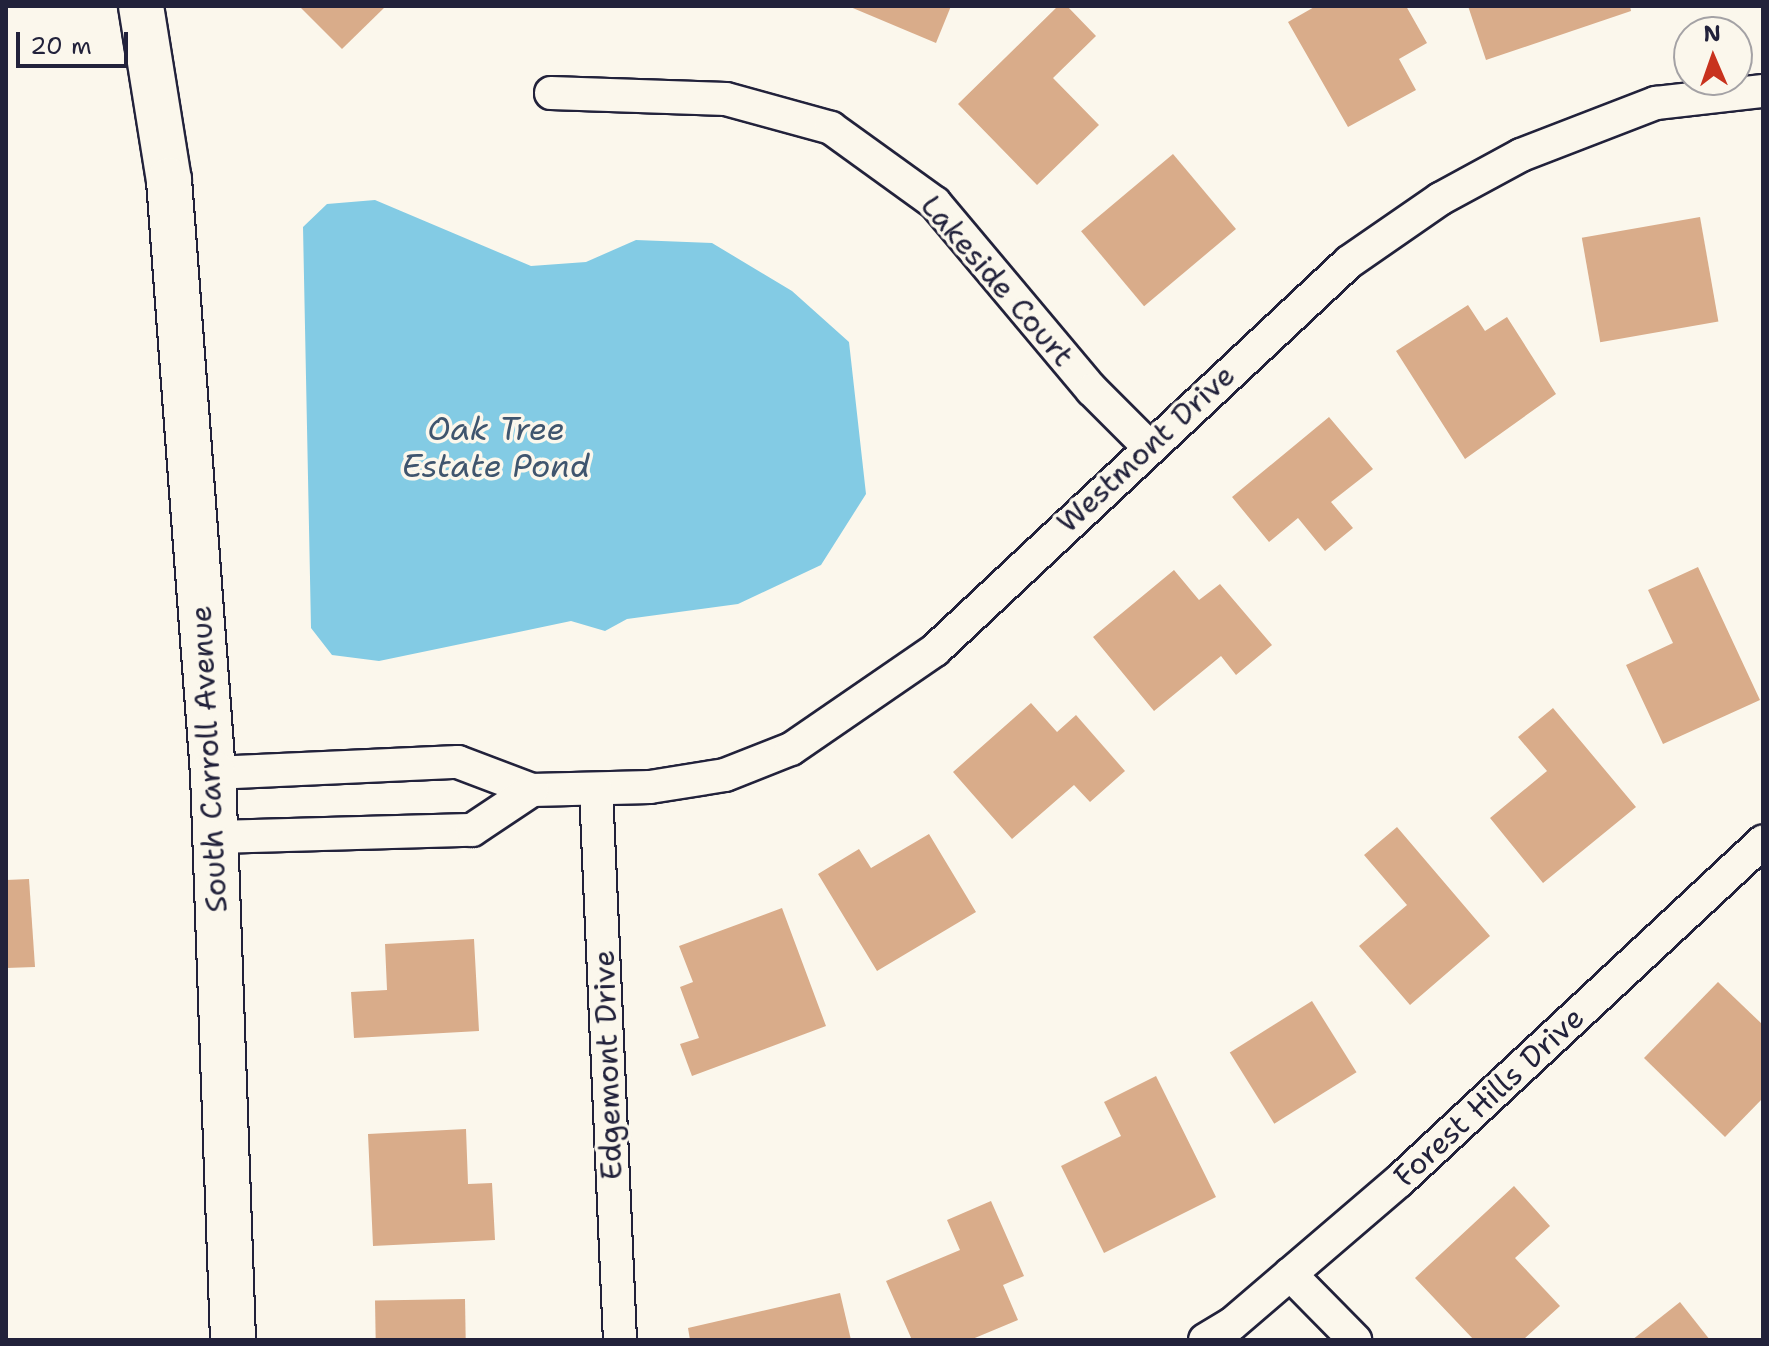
<!DOCTYPE html>
<style>
body{margin:0}
#map{position:relative;width:1769px;height:1346px;overflow:hidden;background:#fbf7ec;font-family:"Shantell Sans",sans-serif}
div>[style]{position:absolute}
.water>*{inset:0;background:#83cbe4}
.building>*{inset:0;background:#d9ac8a;transform-origin:0 0}
.roads{filter:drop-shadow(2px 0 #22223b) drop-shadow(-2px 0 #22223b) drop-shadow(0 2px #22223b) drop-shadow(0 -2px #22223b)}
.street>*{height:32px;margin:-16px;padding:0 16px;transform-origin:16px;border-radius:16px;background:#fbf7ec}
.secondary>*{height:44px;margin:-22px;padding:0 22px;transform-origin:22px;border-radius:22px;background:#fbf7ec}
span{translate:-50% -50%;white-space:nowrap;text-align:center;line-height:1.15;-webkit-text-stroke:7px #fbf7ec;paint-order:stroke}
.street-label{font-size:30px;color:#22223b}
.water-label{font-size:32px;color:#3f556e;font-style:italic}
.frame{position:absolute;inset:0;border:8px solid #22223b;pointer-events:none}
.north{position:absolute;left:1673px;top:16px;width:80px;height:80px;box-sizing:border-box;background:#fbf7ec;border:2px solid #a4a2a5;border-radius:50%;rotate:358deg;font-size:22px;font-weight:700;line-height:32px;text-align:center;color:#22223b}
.north::after{content:'';display:block;margin:auto;width:28px;height:36px;background:#c8321e;clip-path:polygon(50% 0,100% 100%,50% 72%,0 100%)}
.scale{position:absolute;left:16px;top:32px;width:112px;height:36px;box-sizing:border-box;border:4px solid #22223b;border-top:0;padding-left:10px;font-size:24px;line-height:28px;white-space:nowrap;color:#22223b;-webkit-text-stroke:6px #fbf7ec;paint-order:stroke}
</style>
<div id="map">
<div class="water">
<div style="clip-path:polygon(375px 200px,531px 266px,586px 262px,636px 240px,712px 243px,792px 291px,849px 342px,866px 494px,821px 565px,738px 604px,627px 619px,605px 631px,571px 621px,379px 661px,332px 655px,311px 628px,303px 227px,327px 204px)"></div>
</div>
<div class="building">
<div style="clip-path:polygon(299px 6px,386px 6px,342px 49px)"></div>
<div style="clip-path:polygon(848px 6px,951px 6px,936px 43px)"></div>
<div style="clip-path:polygon(1058px 6px,1067px 6px,1096px 36px,1053px 78px,1099px 125px,1037px 185px,958px 104px)"></div>
<div style="clip-path:polygon(1316px 6px,1406px 6px,1427px 43px,1399px 59px,1416px 90px,1348px 127px,1288px 22px)"></div>
<div style="clip-path:polygon(1468px 6px,1630px 6px,1631px 11px,1486px 60px)"></div>
<div style="left:1173px;top:154px;width:98px;height:120px;rotate:50deg"></div>
<div style="left:1700px;top:217px;width:106px;height:120px;rotate:80deg"></div>
<div style="clip-path:polygon(1468px 305px,1485px 331px,1507px 317px,1556px 394px,1465px 459px,1396px 351px)"></div>
<div style="clip-path:polygon(1329px 417px,1373px 469px,1331px 502px,1353px 528px,1325px 551px,1298px 518px,1269px 542px,1232px 497px)"></div>
<div style="clip-path:polygon(1698px 567px,1760px 700px,1663px 744px,1626px 665px,1673px 643px,1648px 590px)"></div>
<div style="clip-path:polygon(1174px 570px,1199px 600px,1220px 584px,1272px 645px,1236px 675px,1221px 656px,1154px 711px,1093px 637px)"></div>
<div style="clip-path:polygon(1031px 703px,1057px 732px,1076px 715px,1125px 771px,1090px 802px,1074px 785px,1012px 839px,953px 772px)"></div>
<div style="clip-path:polygon(1553px 708px,1636px 807px,1543px 883px,1490px 818px,1547px 771px,1518px 737px)"></div>
<div style="clip-path:polygon(1397px 827px,1490px 936px,1410px 1005px,1359px 946px,1407px 905px,1364px 855px)"></div>
<div style="clip-path:polygon(929px 834px,976px 912px,877px 971px,818px 874px,859px 849px,871px 868px)"></div>
<div style="clip-path:polygon(29px 879px,35px 967px,6px 968px,6px 880px)"></div>
<div style="clip-path:polygon(782px 908px,826px 1026px,692px 1076px,680px 1044px,699px 1038px,680px 987px,693px 982px,679px 946px)"></div>
<div style="clip-path:polygon(474px 939px,479px 1031px,354px 1038px,351px 992px,387px 990px,385px 944px)"></div>
<div style="clip-path:polygon(1718px 982px,1763px 1025px,1763px 1098px,1725px 1137px,1644px 1058px)"></div>
<div style="left:1312px;top:1001px;width:84px;height:97px;rotate:58deg"></div>
<div style="clip-path:polygon(1156px 1076px,1216px 1197px,1104px 1253px,1061px 1166px,1121px 1136px,1104px 1102px)"></div>
<div style="clip-path:polygon(466px 1129px,468px 1184px,492px 1183px,495px 1240px,373px 1246px,368px 1134px)"></div>
<div style="clip-path:polygon(1514px 1186px,1550px 1226px,1515px 1258px,1560px 1306px,1523px 1340px,1474px 1340px,1415px 1278px)"></div>
<div style="clip-path:polygon(991px 1201px,1024px 1276px,1003px 1285px,1018px 1320px,970px 1340px,912px 1340px,886px 1281px,960px 1250px,947px 1220px)"></div>
<div style="clip-path:polygon(840px 1293px,851px 1340px,690px 1340px,688px 1328px)"></div>
<div style="left:465px;top:1299px;width:41px;height:90px;rotate:89deg"></div>
<div style="clip-path:polygon(1680px 1302px,1710px 1340px,1632px 1340px)"></div>
</div>
<div class="roads">
<div class="street">
<div style="left:551px;top:93px;width:175px;rotate:2deg"></div>
<div style="left:726px;top:99px;width:109px;rotate:15.4deg"></div>
<div style="left:831px;top:128px;width:128px;rotate:35.8deg"></div>
<div style="left:935px;top:203px;width:244px;rotate:50deg"></div>
<div style="left:1092px;top:390px;width:79px;rotate:45deg"></div>
<div style="left:213px;top:773px;width:245px;rotate:-2.6deg"></div>
<div style="left:458px;top:762px;width:79px;rotate:20.7deg"></div>
<div style="left:532px;top:790px;width:118px;rotate:-1.5deg"></div>
<div style="left:650px;top:787px;width:76px;rotate:-9.1deg"></div>
<div style="left:725px;top:775px;width:71px;rotate:-21.5deg"></div>
<div style="left:791px;top:749px;width:175px;rotate:-34.5deg"></div>
<div style="left:935px;top:650px;width:567px;rotate:-43.14deg"></div>
<div style="left:1349px;top:262px;width:111px;rotate:-34.7deg"></div>
<div style="left:1440px;top:199px;width:92px;rotate:-28.5deg"></div>
<div style="left:1521px;top:155px;width:145px;rotate:-21.1deg"></div>
<div style="left:1656px;top:103px;width:108px;rotate:-6.4deg"></div>
<div style="left:596px;top:789px;width:552px;rotate:87.51deg"></div>
<div style="left:215px;top:837px;width:257px;rotate:-1.6deg"></div>
<div style="left:472px;top:830px;width:72px;rotate:-33.7deg"></div>
<div style="left:1290px;top:1274px;width:93px;rotate:45.4deg"></div>
<div style="left:1205px;top:1340px;width:31px;rotate:-31deg"></div>
<div style="left:1232px;top:1324px;width:220px;rotate:-40.6deg"></div>
<div style="left:1399px;top:1181px;width:498px;rotate:-43deg"></div>
</div>
<div class="secondary">
<div style="left:141px;top:6px;width:176px;rotate:80.9deg"></div>
<div style="left:169px;top:180px;width:595px;rotate:85.76deg"></div>
<div style="left:213px;top:773px;width:567px;rotate:87.98deg"></div>
</div>
</div>
<div class="street-label">
<span style="left:997px;top:281px;rotate:49deg">Lakeside Court</span>
<span style="left:1146px;top:449px;rotate:-43deg">Westmont Drive</span>
<span style="left:209px;top:759px;rotate:-93deg">South Carroll Avenue</span>
<span style="left:608px;top:1065px;rotate:-92deg">Edgemont Drive</span>
<span style="left:1489px;top:1097px;rotate:-43deg">Forest Hills Drive</span>
</div>
<div class="water-label">
<span style="left:496px;top:448px">Oak Tree<br>Estate Pond</span>
</div>
<div class="frame"></div>
<div class="north">N</div>
<div class="scale">20 m</div>
</div>
